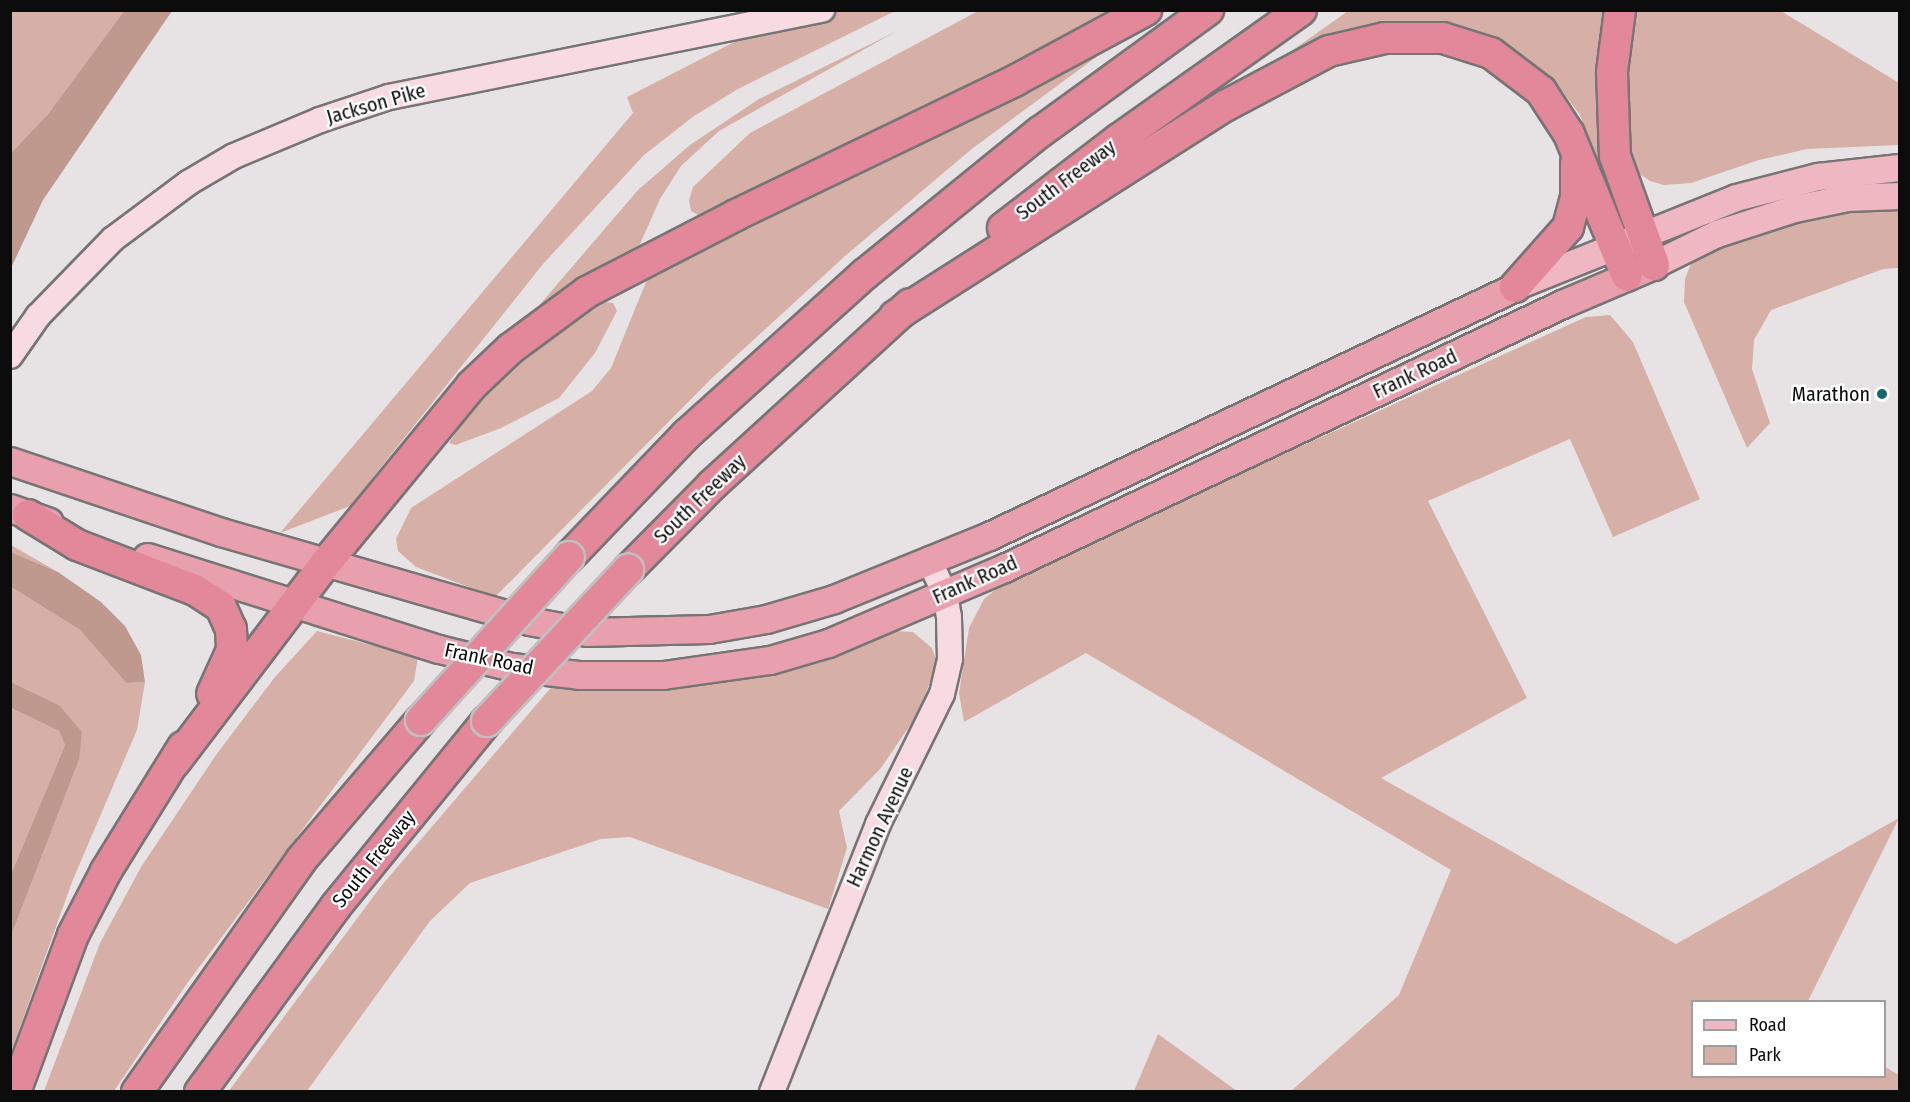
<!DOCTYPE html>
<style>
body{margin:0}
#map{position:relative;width:1910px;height:1102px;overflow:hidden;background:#e7e3e5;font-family:"Fira Sans Condensed",sans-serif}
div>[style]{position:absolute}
.green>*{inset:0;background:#d6b0a6}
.forest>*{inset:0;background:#c0998e}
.roads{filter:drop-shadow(2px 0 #777476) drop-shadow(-2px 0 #777476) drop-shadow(0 2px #777476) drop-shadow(0 -2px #777476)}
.secondary>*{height:24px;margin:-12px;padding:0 12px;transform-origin:12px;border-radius:12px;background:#f7dbe1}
.primary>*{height:26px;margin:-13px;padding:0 13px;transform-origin:13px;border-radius:13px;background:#eeb7c2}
.trunk>*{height:27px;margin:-13.5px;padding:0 13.5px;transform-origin:13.5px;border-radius:13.5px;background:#e89fae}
.motorway>*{height:30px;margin:-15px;padding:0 15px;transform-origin:15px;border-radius:15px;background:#e3879a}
.bridges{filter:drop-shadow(2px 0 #c0c0c0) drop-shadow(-2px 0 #c0c0c0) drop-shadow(0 2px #c0c0c0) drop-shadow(0 -2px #c0c0c0)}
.motorway-bridge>*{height:30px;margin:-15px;padding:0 15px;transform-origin:15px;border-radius:15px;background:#e3879a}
.dots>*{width:16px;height:16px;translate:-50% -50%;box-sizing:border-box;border:3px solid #fff;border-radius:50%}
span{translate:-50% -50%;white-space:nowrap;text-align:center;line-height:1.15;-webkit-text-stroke:4.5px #fff;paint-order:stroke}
.street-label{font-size:20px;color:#0d0c0d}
.poi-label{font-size:20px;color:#0d0c0d}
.right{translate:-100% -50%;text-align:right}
.frame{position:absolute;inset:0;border:12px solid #0d0c0d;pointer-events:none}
.legend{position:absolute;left:1691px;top:1000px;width:195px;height:78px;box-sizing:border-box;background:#fff;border:2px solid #9e9e9e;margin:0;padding:8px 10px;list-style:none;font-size:18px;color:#0d0c0d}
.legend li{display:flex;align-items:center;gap:12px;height:30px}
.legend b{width:30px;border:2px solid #9e9e9e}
</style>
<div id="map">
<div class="green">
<div style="clip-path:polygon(11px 11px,124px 11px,48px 114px,11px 153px)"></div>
<div style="clip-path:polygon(795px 11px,895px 11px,738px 89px,694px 116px,644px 155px,543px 264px,350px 506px,280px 533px,633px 113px,627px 97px)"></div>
<div style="clip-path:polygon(978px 11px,1114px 11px,1010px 68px,713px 213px,700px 216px,691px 211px,689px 200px,693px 187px,750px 133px)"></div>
<div style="clip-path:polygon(1348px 11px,1607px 11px,1598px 71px,1599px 144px,1604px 167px,1601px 170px,1580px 115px,1559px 87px,1514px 51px,1480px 35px,1287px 62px,1283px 57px)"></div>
<div style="clip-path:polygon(1630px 11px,1781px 11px,1899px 83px,1899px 145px,1807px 149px,1759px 160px,1691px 183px,1664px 185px,1650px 181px,1632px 169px,1624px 151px,1623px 84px)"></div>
<div style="clip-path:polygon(897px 31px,719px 131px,681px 166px,660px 199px,637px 251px,530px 316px,638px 190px,690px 145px,759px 99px)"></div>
<div style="clip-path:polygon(1097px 50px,1099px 55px,973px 148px,845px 256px,711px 379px,495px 597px,416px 567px,398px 551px,396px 539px,411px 508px,592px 391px,611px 368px,646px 282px,657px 266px)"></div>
<div style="clip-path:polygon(1899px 211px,1899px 268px,1883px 269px,1771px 310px,1754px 340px,1752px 369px,1770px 423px,1747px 448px,1684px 302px,1685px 279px,1692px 261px,1761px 230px,1842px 213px)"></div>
<div style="clip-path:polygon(597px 301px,613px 303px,617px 311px,595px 353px,559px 398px,501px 428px,456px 445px,449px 443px,489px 384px)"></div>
<div style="clip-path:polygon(1610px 315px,1633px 342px,1700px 499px,1613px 537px,1570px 439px,1428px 501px,1527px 698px,1381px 778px,1676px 944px,1899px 818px,1808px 1001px,1692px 1002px,1692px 1076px,1884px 1076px,1885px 1067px,1899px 1075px,1899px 1091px,1291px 1091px,1399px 995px,1451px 870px,1086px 653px,964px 722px,959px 693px,969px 628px,984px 599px,1010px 578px,1586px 317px)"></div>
<div style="clip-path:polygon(11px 545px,58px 572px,11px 552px)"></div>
<div style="clip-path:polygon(11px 587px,80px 630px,126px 683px,145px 682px,137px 730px,72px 882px,11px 1052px,11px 936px,79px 760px,59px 705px,11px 682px)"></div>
<div style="clip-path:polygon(317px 631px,418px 657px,414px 681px,188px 982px,114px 1091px,44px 1091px,100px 943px,141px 867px,216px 755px,275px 677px)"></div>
<div style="clip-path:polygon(895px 631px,913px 632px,932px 648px,937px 662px,919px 712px,881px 768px,839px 811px,847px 848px,828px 909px,630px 837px,601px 839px,470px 883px,430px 921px,307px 1091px,228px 1092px,382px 885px,560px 677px,779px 670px)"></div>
<div style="clip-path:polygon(11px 708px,59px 731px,65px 745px,11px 874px)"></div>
<div style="clip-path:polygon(1158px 1034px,1237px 1091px,1134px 1091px)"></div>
</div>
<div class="forest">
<div style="clip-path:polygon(124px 11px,172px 11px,43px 200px,11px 268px,11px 153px,48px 114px)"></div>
<div style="clip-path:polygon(11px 552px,58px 572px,101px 602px,125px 626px,141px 655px,145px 682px,126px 683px,80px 630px,11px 587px)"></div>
<div style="clip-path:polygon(11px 682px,59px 705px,82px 732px,79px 760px,11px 936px,11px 874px,65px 745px,59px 731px,11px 708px)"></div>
</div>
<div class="roads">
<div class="secondary">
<div style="left:10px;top:356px;width:49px;rotate:-55deg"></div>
<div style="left:38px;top:316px;width:107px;rotate:-45.8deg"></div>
<div style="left:113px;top:239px;width:94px;rotate:-36.7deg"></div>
<div style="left:188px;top:183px;width:53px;rotate:-30.4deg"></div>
<div style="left:234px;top:156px;width:93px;rotate:-22.7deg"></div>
<div style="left:320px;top:120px;width:73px;rotate:-18.4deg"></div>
<div style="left:389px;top:97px;width:442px;rotate:-11.4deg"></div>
<div style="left:772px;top:1092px;width:288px;rotate:-68.4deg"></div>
<div style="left:878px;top:824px;width:145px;rotate:-63.8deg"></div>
<div style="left:942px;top:694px;width:36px;rotate:-77deg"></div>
<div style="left:950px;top:659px;width:42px;rotate:-91.4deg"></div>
<div style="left:949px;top:617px;width:23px;rotate:-100deg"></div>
<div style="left:945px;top:594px;width:38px;rotate:-115deg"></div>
</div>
<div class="primary">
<div style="left:1654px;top:265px;width:70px;rotate:-26.2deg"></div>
<div style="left:1717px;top:234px;width:82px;rotate:-17.8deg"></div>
<div style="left:1795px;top:209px;width:54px;rotate:-11.7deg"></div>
<div style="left:1848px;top:198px;width:52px;rotate:-2.2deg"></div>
<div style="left:1515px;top:287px;width:238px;rotate:-21.9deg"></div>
<div style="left:1736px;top:198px;width:85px;rotate:-14.4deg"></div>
<div style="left:1818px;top:177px;width:82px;rotate:-6.3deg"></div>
</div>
<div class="trunk">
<div style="left:10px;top:461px;width:223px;rotate:18.6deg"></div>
<div style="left:221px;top:532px;width:321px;rotate:16.1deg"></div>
<div style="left:529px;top:621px;width:59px;rotate:10.7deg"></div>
<div style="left:587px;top:632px;width:122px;rotate:-1.4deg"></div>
<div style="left:709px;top:629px;width:58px;rotate:-10deg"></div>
<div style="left:766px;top:619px;width:71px;rotate:-16.4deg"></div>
<div style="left:834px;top:599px;width:167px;rotate:-22.1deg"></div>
<div style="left:989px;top:536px;width:582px;rotate:-25.33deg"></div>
<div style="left:10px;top:508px;width:41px;rotate:19.7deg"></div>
<div style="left:147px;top:557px;width:306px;rotate:17.5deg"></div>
<div style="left:439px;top:649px;width:75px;rotate:13.9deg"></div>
<div style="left:512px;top:667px;width:67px;rotate:6.8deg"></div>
<div style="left:579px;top:675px;width:84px"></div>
<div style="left:663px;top:675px;width:108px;rotate:-8deg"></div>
<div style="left:770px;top:660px;width:60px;rotate:-16.3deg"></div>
<div style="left:828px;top:643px;width:191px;rotate:-23.1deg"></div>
<div style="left:1004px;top:568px;width:617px;rotate:-25.32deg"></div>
<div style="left:1562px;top:304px;width:92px;rotate:-23deg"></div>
</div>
<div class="motorway">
<div style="left:1620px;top:10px;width:63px;rotate:97.4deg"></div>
<div style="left:1612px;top:72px;width:84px;rotate:88deg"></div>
<div style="left:1615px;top:156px;width:116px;rotate:70.3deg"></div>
<div style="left:1003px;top:228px;width:146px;rotate:-37.5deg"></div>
<div style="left:1119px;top:139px;width:223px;rotate:-35.3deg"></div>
<div style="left:1515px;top:287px;width:80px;rotate:-48.5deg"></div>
<div style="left:1568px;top:227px;width:31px;rotate:-75deg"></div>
<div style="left:1576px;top:197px;width:34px;rotate:-90deg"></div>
<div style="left:895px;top:316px;width:391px;rotate:-32.5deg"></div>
<div style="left:1225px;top:106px;width:118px;rotate:-27.9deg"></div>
<div style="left:1329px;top:51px;width:57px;rotate:-13.1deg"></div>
<div style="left:1385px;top:38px;width:58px"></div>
<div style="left:1443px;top:38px;width:50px;rotate:17.4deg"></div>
<div style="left:1491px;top:53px;width:63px;rotate:37.2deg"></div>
<div style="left:1541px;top:91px;width:51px;rotate:56.9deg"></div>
<div style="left:1569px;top:134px;width:153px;rotate:67.8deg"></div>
<div style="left:28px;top:515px;width:57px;rotate:31.5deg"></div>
<div style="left:77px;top:545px;width:126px;rotate:20.9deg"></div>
<div style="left:195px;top:590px;width:31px;rotate:33deg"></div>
<div style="left:221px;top:607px;width:24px;rotate:66deg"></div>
<div style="left:231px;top:629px;width:21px;rotate:87deg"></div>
<div style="left:232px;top:650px;width:48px;rotate:114.4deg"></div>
<div style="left:569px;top:557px;width:170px;rotate:-46.2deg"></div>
<div style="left:687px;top:434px;width:239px;rotate:-42deg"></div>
<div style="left:865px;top:274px;width:225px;rotate:-39.1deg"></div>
<div style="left:1040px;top:132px;width:208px;rotate:-36deg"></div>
<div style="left:628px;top:570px;width:120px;rotate:-45.3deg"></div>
<div style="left:712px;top:485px;width:268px;rotate:-42.4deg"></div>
<div style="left:174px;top:763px;width:250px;rotate:-52.8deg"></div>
<div style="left:325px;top:564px;width:230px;rotate:-50.6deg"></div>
<div style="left:471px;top:386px;width:54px;rotate:-43.5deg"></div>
<div style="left:510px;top:349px;width:96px;rotate:-36.5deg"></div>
<div style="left:587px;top:292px;width:168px;rotate:-27.3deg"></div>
<div style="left:736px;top:215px;width:311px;rotate:-25.7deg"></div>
<div style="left:1016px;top:80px;width:148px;rotate:-28.3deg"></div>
<div style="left:15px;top:1092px;width:167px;rotate:-69.7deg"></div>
<div style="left:73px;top:935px;width:72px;rotate:-62.7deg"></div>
<div style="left:106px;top:871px;width:146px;rotate:-58.2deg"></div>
<div style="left:137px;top:1092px;width:284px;rotate:-54.7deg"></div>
<div style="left:301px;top:860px;width:184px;rotate:-49.4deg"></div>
<div style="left:200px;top:1092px;width:230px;rotate:-53.8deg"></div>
<div style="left:336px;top:906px;width:239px;rotate:-50.8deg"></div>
</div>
</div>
<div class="bridges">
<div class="motorway-bridge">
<div style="left:421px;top:720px;width:220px;rotate:-47.8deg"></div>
<div style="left:487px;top:721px;width:207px;rotate:-47deg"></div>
</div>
</div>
<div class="dots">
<div style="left:1882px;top:394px;background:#18676b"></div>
</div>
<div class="street-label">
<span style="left:376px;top:104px;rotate:-16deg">Jackson Pike</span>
<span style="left:1066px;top:180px;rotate:-37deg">South Freeway</span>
<span style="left:1415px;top:374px;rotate:-25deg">Frank Road</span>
<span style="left:700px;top:499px;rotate:-44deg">South Freeway</span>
<span style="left:975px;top:580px;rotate:-24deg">Frank Road</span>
<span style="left:489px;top:659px;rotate:12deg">Frank Road</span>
<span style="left:880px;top:827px;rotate:-65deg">Harmon Avenue</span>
<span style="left:374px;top:859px;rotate:-51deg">South Freeway</span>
</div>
<div class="poi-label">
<span class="right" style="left:1870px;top:394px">Marathon</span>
</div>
<div class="frame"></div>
<ul class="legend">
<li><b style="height:8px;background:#eeb7c2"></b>Road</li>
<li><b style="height:16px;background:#d6b0a6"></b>Park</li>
</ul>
</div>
